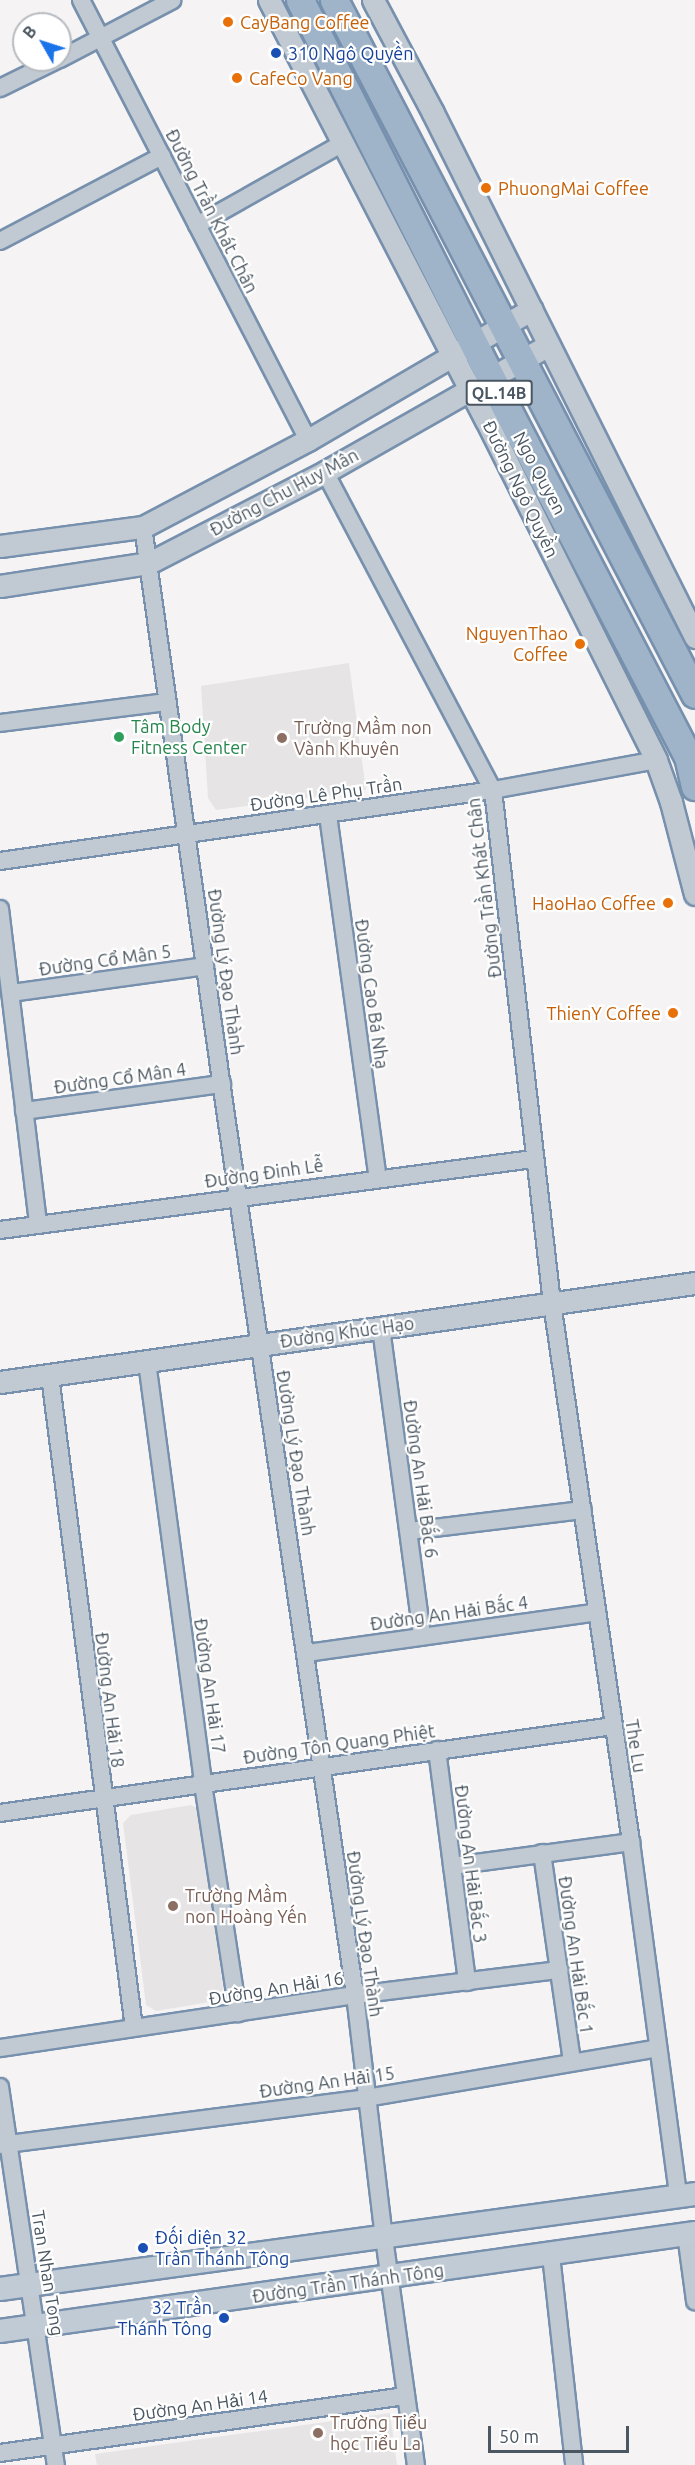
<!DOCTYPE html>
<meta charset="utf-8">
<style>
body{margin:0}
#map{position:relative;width:695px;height:2465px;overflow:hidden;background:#f5f3f3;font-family:Ubuntu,sans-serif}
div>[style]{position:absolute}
.education>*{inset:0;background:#e6e4e5}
.roads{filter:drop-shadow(2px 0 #7690ad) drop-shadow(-2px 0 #7690ad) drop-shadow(0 2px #7690ad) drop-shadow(0 -2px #7690ad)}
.minor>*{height:16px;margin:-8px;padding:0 8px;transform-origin:8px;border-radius:8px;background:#c1cad2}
.tertiary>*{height:21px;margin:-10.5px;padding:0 10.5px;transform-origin:10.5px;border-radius:10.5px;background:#c1cad2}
.secondary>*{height:22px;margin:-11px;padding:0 11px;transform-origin:11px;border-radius:11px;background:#c1cbd6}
.trunk>*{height:27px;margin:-13.5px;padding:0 13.5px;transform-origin:13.5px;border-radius:13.5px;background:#9fb4c9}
.dots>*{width:16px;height:16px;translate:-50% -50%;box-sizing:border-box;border:3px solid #fff;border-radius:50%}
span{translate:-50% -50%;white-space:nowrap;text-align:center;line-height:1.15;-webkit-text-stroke:4.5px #fff;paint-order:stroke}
.shield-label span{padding:2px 4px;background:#fff;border:2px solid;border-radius:4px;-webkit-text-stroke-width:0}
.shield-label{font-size:16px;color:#4a5661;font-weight:700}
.food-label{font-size:18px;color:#c56008}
.left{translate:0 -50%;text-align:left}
.right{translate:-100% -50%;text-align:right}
.transit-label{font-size:18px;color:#164399}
.street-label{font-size:18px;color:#4a5661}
.leisure-label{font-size:18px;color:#27864d}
.education-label{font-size:18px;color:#785e54}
.north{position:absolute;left:12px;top:12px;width:60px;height:60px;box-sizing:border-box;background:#fff;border:2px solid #b7bbc0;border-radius:50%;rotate:309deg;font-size:16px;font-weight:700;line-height:24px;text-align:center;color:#4a5661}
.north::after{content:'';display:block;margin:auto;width:21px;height:27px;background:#1a73e8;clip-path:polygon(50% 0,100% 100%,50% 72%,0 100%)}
.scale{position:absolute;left:488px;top:2426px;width:141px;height:27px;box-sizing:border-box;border:3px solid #4a5661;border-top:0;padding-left:8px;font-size:18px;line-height:21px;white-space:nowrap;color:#4a5661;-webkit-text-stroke:4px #fff;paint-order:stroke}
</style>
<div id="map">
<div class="education">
<div style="clip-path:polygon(349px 663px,366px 790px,216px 810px,208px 798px,201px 686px)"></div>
<div style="clip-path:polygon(191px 1805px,199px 1809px,223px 1989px,216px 2001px,156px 2011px,146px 2005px,123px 1823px,131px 1815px)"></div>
<div style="clip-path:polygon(390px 2413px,397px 2465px,97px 2465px,95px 2454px)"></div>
</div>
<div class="roads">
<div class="minor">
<div style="left:81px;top:0;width:495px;rotate:62.7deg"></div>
<div style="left:60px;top:59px;width:127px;rotate:-27.6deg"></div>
<div style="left:0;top:88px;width:64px;rotate:-26.2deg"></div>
<div style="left:197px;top:225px;width:167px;rotate:-29.3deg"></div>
<div style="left:0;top:241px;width:183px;rotate:-27.7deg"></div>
<div style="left:325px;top:472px;width:360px;rotate:62.2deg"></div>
<div style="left:493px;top:790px;width:516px;rotate:83.44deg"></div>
<div style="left:552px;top:1303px;width:545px;rotate:81.66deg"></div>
<div style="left:631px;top:1842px;width:357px;rotate:82.4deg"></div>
<div style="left:143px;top:527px;width:588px;rotate:81.98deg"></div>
<div style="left:225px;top:1109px;width:895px;rotate:81.65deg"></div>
<div style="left:355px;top:1995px;width:245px;rotate:83.2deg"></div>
<div style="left:384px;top:2238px;width:229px;rotate:82deg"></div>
<div style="left:0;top:723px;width:168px;rotate:-7.2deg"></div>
<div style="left:328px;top:815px;width:366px;rotate:82.2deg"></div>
<div style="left:0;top:861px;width:498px;rotate:-8.2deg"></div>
<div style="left:493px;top:790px;width:166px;rotate:-10.4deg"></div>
<div style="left:0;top:909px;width:318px;rotate:83.1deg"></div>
<div style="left:11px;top:993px;width:196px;rotate:-7.9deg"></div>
<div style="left:24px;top:1111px;width:200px;rotate:-7.8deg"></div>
<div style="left:0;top:1230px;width:538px;rotate:-7.59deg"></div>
<div style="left:381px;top:1328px;width:311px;rotate:82.4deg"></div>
<div style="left:147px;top:1362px;width:426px;rotate:82.4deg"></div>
<div style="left:203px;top:1784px;width:232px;rotate:81.3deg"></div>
<div style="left:50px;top:1376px;width:657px;rotate:82.66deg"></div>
<div style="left:409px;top:1531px;width:175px;rotate:-6.9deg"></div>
<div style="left:307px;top:1653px;width:293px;rotate:-8deg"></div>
<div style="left:437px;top:1750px;width:234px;rotate:82.6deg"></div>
<div style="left:0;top:1813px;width:619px;rotate:-8.08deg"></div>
<div style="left:542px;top:1853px;width:211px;rotate:81.8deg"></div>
<div style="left:452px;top:1866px;width:181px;rotate:-7.6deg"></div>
<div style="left:0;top:2048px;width:359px;rotate:-8.5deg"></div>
<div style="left:355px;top:1995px;width:206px;rotate:-7deg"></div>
<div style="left:0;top:2087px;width:382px;rotate:81.6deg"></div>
<div style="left:0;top:2145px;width:369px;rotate:-7.3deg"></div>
<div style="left:366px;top:2098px;width:296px;rotate:-9.7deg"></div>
<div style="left:686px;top:2234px;width:68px;rotate:82.3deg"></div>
<div style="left:551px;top:2255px;width:211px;rotate:83.7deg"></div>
<div style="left:0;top:2453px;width:410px;rotate:-8deg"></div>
</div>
<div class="tertiary">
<div style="left:269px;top:0;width:473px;rotate:62.7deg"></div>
<div style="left:486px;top:420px;width:380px;rotate:63.4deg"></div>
<div style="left:656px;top:760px;width:45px;rotate:70.3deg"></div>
<div style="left:671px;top:802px;width:95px;rotate:75.4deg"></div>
<div style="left:373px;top:0;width:128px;rotate:62deg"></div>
<div style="left:433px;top:113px;width:586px;rotate:63.43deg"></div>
<div style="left:0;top:546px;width:144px;rotate:-7.6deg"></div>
<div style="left:143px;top:527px;width:187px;rotate:-27.8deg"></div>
<div style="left:308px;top:440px;width:259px;rotate:-30.3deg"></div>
<div style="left:0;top:586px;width:151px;rotate:-8.8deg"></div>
<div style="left:149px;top:563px;width:198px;rotate:-27.3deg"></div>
<div style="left:325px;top:472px;width:257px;rotate:-29.6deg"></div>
<div style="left:0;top:1382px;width:702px;rotate:-8.11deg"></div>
</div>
<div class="secondary">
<div style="left:0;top:2289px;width:701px;rotate:-7.78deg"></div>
<div style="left:0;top:2331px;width:702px;rotate:-8.03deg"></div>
</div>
<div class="trunk">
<div style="left:300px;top:0;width:456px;rotate:63.2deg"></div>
<div style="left:506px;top:407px;width:394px;rotate:62.5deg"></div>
<div style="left:688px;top:756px;width:31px;rotate:77deg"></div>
<div style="left:334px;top:0;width:782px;rotate:62.52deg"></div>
</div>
</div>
<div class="dots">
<div style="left:228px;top:22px;background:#e8710a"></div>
<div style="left:276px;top:53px;background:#1a4fb4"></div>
<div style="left:237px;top:78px;background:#e8710a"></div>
<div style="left:486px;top:188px;background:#e8710a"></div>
<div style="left:580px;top:644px;background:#e8710a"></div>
<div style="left:119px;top:737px;background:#2e9e5b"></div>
<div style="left:282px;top:738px;background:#8d6e63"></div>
<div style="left:668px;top:903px;background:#e8710a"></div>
<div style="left:673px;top:1013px;background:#e8710a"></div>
<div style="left:173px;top:1906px;background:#8d6e63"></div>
<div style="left:143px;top:2248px;background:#1a4fb4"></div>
<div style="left:224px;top:2318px;background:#1a4fb4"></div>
<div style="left:318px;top:2433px;background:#8d6e63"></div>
</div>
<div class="shield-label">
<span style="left:499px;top:393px">QL.14B</span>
</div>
<div class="food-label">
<span class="left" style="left:240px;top:22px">CayBang Coffee</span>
<span class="left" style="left:249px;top:78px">CafeCo Vang</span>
<span class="left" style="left:498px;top:188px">PhuongMai Coffee</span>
<span class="right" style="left:568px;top:644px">NguyenThao<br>Coffee</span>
<span class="right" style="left:656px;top:903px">HaoHao Coffee</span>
<span class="right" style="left:661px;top:1013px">ThienY Coffee</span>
</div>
<div class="transit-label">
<span class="left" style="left:288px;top:53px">310 Ngô Quyền</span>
<span class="left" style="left:155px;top:2248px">Đối diện 32<br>Trần Thánh Tông</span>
<span class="right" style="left:212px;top:2318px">32 Trần<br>Thánh Tông</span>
</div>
<div class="street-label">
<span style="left:212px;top:211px;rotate:63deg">Đường Trần Khát Chân</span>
<span style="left:540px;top:473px;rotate:62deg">Ngo Quyen</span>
<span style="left:521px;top:489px;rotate:64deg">Đường Ngô Quyền</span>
<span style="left:284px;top:492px;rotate:-28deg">Đường Chu Huy Mân</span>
<span style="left:326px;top:794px;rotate:-8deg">Đường Lê Phụ Trần</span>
<span style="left:484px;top:888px;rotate:-97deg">Đường Trần Khát Chân</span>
<span style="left:105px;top:960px;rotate:-8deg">Đường Cổ Mân 5</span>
<span style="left:226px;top:972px;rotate:82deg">Đường Lý Đạo Thành</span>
<span style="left:372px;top:994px;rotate:82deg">Đường Cao Bá Nhạ</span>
<span style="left:120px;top:1078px;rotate:-8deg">Đường Cổ Mân 4</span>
<span style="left:264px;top:1173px;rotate:-8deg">Đường Đinh Lễ</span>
<span style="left:347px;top:1332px;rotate:-8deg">Đường Khúc Hạo</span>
<span style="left:296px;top:1453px;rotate:81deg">Đường Lý Đạo Thành</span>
<span style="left:421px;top:1479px;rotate:82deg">Đường An Hải Bắc 6</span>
<span style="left:449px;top:1613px;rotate:-8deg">Đường An Hải Bắc 4</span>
<span style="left:210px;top:1686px;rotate:82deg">Đường An Hải 17</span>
<span style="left:110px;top:1700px;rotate:83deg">Đường An Hải 18</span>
<span style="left:339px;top:1744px;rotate:-8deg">Đường Tôn Quang Phiệt</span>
<span style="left:636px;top:1746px;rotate:81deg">The Lu</span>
<span style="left:471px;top:1864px;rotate:83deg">Đường An Hải Bắc 3</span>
<span style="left:365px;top:1934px;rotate:82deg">Đường Lý Đạo Thành</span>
<span style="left:576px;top:1955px;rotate:82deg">Đường An Hải Bắc 1</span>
<span style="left:276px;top:1988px;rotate:-9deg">Đường An Hải 16</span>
<span style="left:327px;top:2082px;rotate:-8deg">Đường An Hải 15</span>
<span style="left:48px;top:2273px;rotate:81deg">Tran Nhan Tong</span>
<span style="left:348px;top:2283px;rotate:-8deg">Đường Trần Thánh Tông</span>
<span style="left:200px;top:2405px;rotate:-8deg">Đường An Hải 14</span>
</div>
<div class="leisure-label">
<span class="left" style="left:131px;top:737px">Tâm Body<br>Fitness Center</span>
</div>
<div class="education-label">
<span class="left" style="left:294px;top:738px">Trường Mầm non<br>Vành Khuyên</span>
<span class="left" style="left:185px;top:1906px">Trường Mầm<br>non Hoàng Yến</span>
<span class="left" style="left:330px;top:2433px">Trường Tiểu<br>học Tiểu La</span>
</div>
<div class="north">B</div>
<div class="scale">50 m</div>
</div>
